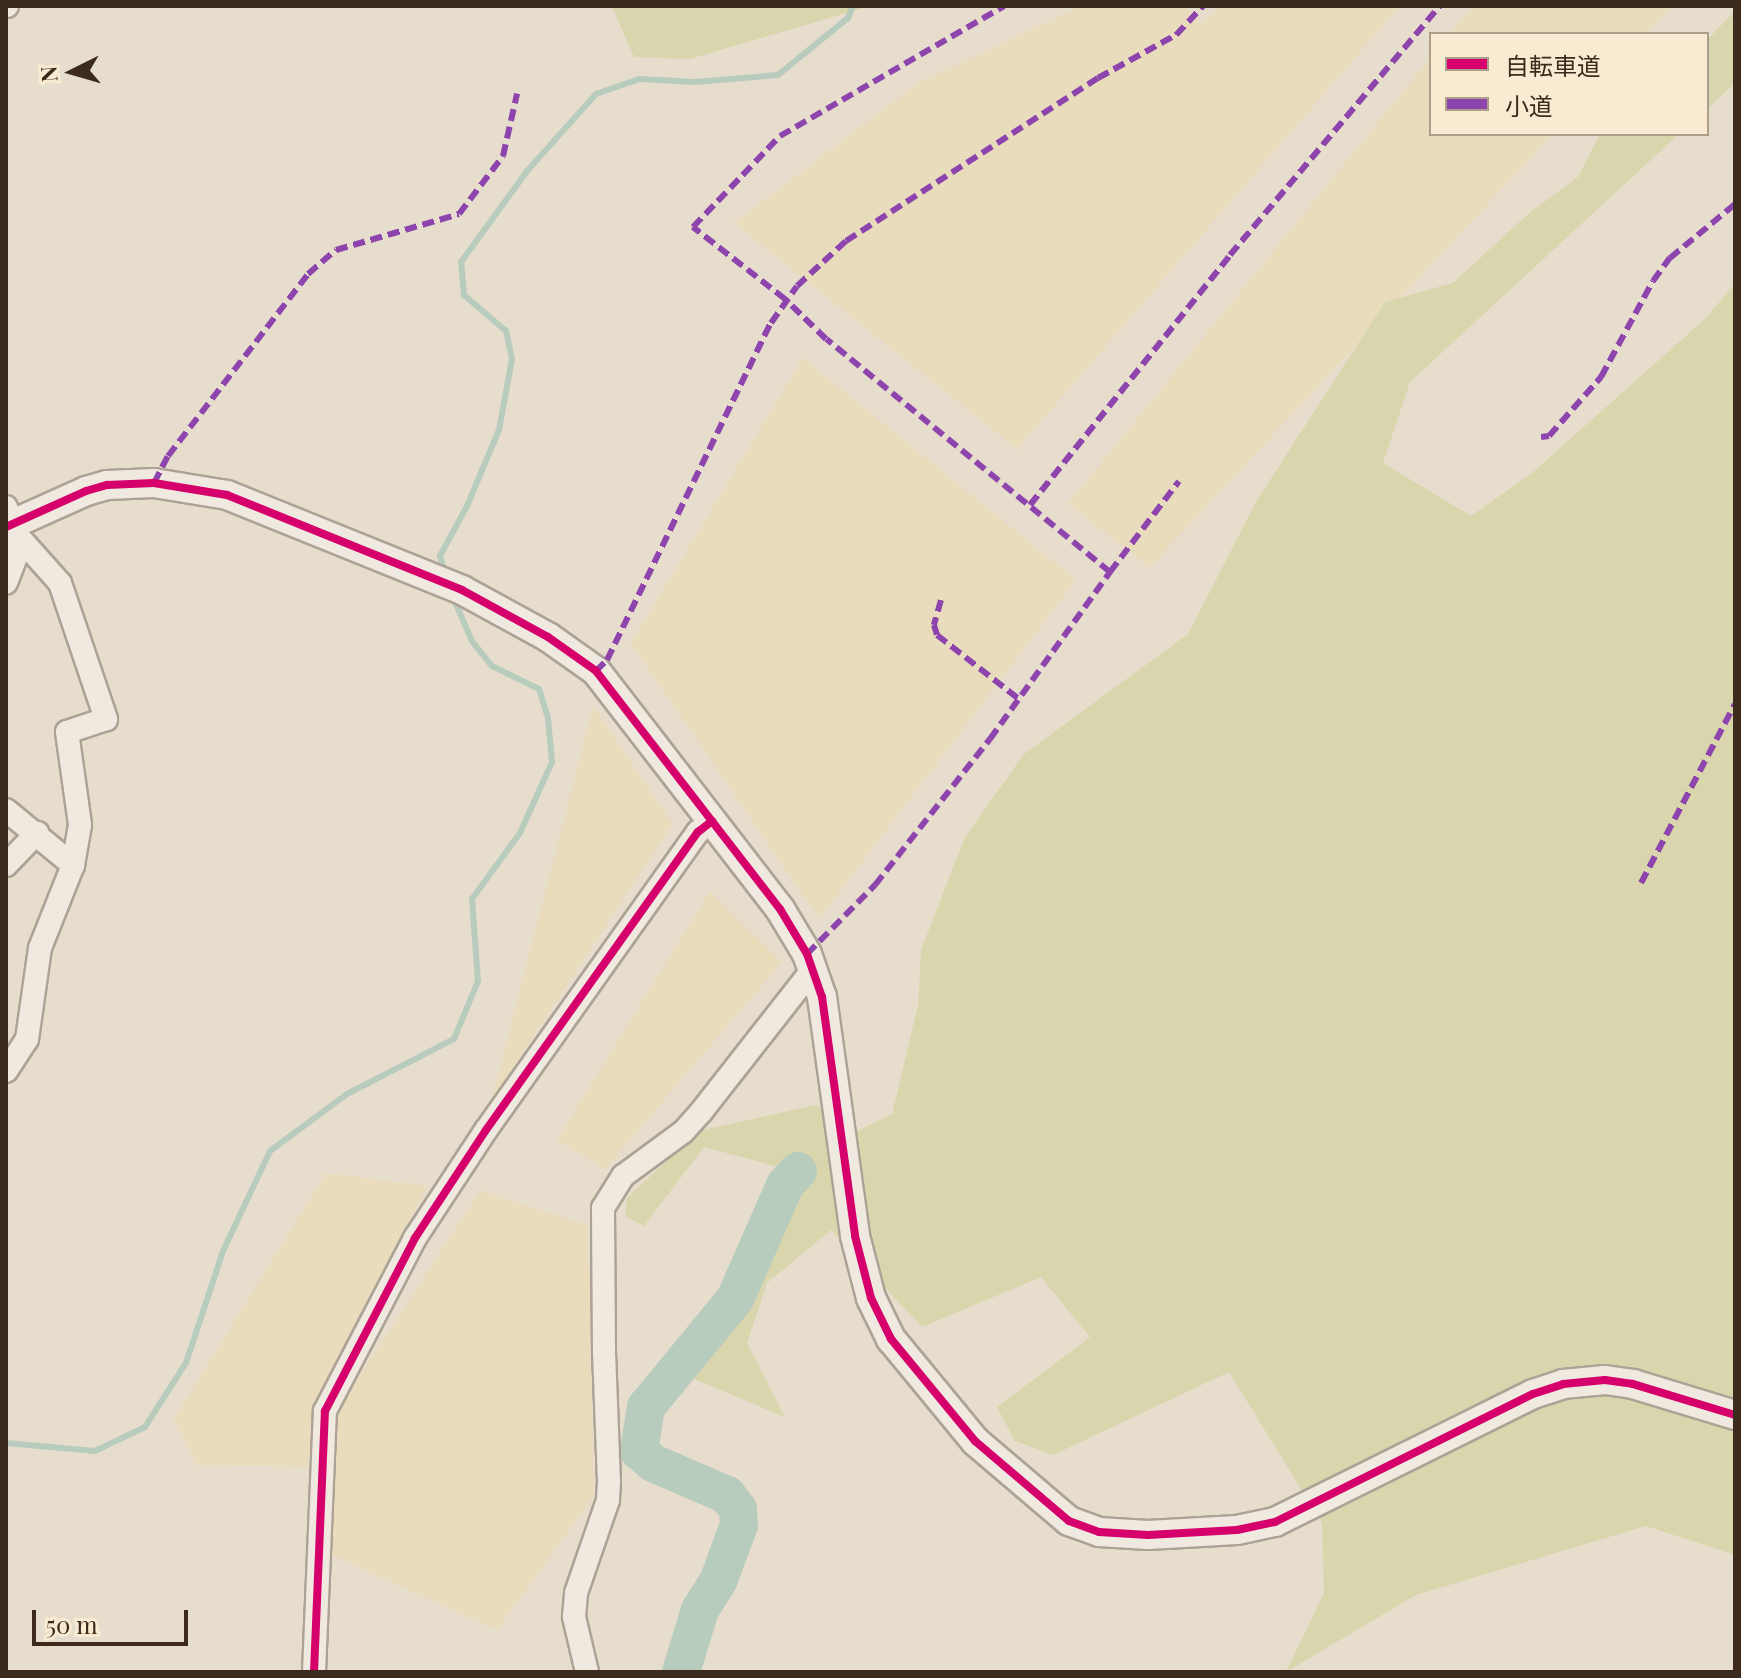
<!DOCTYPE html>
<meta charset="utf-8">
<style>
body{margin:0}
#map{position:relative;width:1741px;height:1678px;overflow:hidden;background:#e7ddcc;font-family:"Playfair Display","Noto Sans JP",serif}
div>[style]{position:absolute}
.farmland>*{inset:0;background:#e8dcbc}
.green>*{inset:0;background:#d9d6ad}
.stream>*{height:6px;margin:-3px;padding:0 3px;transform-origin:3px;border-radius:3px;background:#b8ccbe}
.river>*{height:38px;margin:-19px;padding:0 19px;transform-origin:19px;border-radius:19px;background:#b8ccbe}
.roads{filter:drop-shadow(2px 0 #aca296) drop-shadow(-2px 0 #aca296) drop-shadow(0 2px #aca296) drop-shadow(0 -2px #aca296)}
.minor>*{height:22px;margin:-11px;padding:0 11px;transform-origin:11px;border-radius:11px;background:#efe9df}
.tertiary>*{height:28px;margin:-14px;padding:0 14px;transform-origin:14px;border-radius:14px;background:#efe9df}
.quiet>*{height:6px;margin-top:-3px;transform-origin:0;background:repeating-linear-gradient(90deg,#8e44ad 0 12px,transparent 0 18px)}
.cycleway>*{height:8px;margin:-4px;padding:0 4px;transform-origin:4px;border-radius:4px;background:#d6006c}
span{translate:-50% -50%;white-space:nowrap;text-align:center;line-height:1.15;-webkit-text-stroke:6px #f8ebd2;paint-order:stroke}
.frame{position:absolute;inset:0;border:8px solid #3c2a1d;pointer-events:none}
.legend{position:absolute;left:1429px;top:32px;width:280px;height:104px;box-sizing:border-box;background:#f8ebd2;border:2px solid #ad9e8a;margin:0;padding:10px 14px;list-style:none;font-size:24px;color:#3c2a1d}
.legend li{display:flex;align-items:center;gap:16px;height:40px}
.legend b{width:40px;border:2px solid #ad9e8a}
.north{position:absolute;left:32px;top:32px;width:80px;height:80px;-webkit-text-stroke:6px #f8ebd2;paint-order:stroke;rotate:265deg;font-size:22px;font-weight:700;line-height:32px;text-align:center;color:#3c2a1d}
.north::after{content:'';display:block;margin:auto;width:28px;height:36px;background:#3c2a1d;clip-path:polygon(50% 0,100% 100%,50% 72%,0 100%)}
.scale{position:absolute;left:32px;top:1610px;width:156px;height:36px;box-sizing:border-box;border:4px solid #3c2a1d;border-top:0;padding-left:10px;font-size:24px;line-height:28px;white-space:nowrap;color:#3c2a1d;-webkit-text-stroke:6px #f8ebd2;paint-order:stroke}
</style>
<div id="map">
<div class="farmland">
<div style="clip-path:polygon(1080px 6px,1184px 6px,1200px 24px,1222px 6px,1400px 6px,1017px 449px,734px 223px,917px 84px)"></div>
<div style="clip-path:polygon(1473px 6px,1672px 6px,1646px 34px,1450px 34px)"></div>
<div style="clip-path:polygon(1431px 57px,1431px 134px,1553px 134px,1150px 567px,1068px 504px)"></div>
<div style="clip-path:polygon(803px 358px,1076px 580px,819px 919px,631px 643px)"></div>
<div style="clip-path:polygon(593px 706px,673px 824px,492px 1099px)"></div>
<div style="clip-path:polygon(710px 891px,782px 962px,605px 1169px,557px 1140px)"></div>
<div style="clip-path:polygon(326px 1173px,427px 1186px,317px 1410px,307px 1467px,197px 1465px,174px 1419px)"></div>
<div style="clip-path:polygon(480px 1191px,588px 1225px,594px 1496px,497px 1630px,332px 1555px,336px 1413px)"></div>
</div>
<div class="green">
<div style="clip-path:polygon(612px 6px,870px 6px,690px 59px,634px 57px)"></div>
<div style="clip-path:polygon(1735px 11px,1735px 83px,1707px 109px,1707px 40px)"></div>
<div style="clip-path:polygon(1600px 134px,1679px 134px,1410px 382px,1383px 463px,1471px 516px,1532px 473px,1707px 317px,1735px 283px,1735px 1555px,1646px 1526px,1416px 1595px,1286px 1672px,1324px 1593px,1322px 1523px,1229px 1372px,1053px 1455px,1015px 1441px,997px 1407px,1090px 1337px,1041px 1277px,922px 1327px,831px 1230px,767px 1283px,747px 1343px,785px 1417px,687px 1376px,745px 1302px,812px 1176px,704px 1147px,644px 1226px,625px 1216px,627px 1198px,699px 1131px,816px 1105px,857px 1131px,892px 1114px,918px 1006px,921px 950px,965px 837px,1024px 754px,1188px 634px,1257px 500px,1385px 302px,1453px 283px,1529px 213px,1578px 177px)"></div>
</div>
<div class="stream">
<div style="left:446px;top:575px;width:20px;rotate:-108deg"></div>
<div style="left:440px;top:556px;width:57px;rotate:-61.6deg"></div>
<div style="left:467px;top:506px;width:82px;rotate:-67.2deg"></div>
<div style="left:499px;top:430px;width:72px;rotate:-79.6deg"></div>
<div style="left:512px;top:359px;width:29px;rotate:-102deg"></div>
<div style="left:506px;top:331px;width:55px;rotate:-139.4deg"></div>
<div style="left:464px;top:295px;width:33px;rotate:-95deg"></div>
<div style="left:461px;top:262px;width:112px;rotate:-54deg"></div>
<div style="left:527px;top:171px;width:103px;rotate:-48.1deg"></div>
<div style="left:596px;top:94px;width:46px;rotate:-19.2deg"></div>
<div style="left:639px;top:79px;width:56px;rotate:3.1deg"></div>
<div style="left:695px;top:82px;width:83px;rotate:-4.8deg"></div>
<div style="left:778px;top:75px;width:90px;rotate:-39.2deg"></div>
<div style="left:848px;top:18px;width:13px;rotate:-67deg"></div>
<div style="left:6px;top:1443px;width:89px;rotate:5.1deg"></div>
<div style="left:95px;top:1451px;width:55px;rotate:-25.6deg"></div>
<div style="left:145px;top:1427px;width:76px;rotate:-57.4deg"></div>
<div style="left:186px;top:1363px;width:118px;rotate:-71.7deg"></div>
<div style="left:223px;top:1251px;width:110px;rotate:-64.8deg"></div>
<div style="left:270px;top:1151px;width:96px;rotate:-36.5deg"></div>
<div style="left:347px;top:1094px;width:120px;rotate:-27.2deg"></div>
<div style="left:454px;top:1039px;width:63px;rotate:-67.5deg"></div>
<div style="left:478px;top:981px;width:82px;rotate:-94.2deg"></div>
<div style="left:472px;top:899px;width:82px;rotate:-54deg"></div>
<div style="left:520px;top:833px;width:78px;rotate:-65.7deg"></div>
<div style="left:552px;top:762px;width:44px;rotate:-95.2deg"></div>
<div style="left:548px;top:718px;width:30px;rotate:-107deg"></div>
<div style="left:539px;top:689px;width:52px;rotate:-153.9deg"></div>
<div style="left:492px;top:666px;width:32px;rotate:-129deg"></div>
<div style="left:472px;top:641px;width:48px;rotate:-113.4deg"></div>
</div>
<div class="river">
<div style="left:681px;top:1672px;width:65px;rotate:-73deg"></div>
<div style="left:700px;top:1610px;width:36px;rotate:-58deg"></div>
<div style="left:719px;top:1579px;width:58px;rotate:-69.7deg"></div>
<div style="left:739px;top:1525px;width:16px;rotate:-94deg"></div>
<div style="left:738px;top:1509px;width:18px;rotate:-128deg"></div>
<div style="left:727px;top:1495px;width:81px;rotate:-156.6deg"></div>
<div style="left:653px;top:1463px;width:18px;rotate:-139deg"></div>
<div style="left:639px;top:1451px;width:45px;rotate:-81deg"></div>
<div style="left:646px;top:1407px;width:140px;rotate:-50.5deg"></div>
<div style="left:735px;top:1299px;width:124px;rotate:-66.3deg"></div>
<div style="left:785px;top:1185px;width:19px;rotate:-47deg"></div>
</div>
<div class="roads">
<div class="minor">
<div style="left:6px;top:6px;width:1px"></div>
<div style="left:6px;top:507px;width:31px;rotate:68deg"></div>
<div style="left:18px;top:536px;width:13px;rotate:86deg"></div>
<div style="left:19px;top:549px;width:36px;rotate:111deg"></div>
<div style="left:18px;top:536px;width:63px;rotate:48.2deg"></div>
<div style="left:60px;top:583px;width:144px;rotate:71.3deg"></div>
<div style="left:106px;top:719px;width:41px;rotate:161.6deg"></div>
<div style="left:67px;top:732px;width:94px;rotate:82deg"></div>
<div style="left:80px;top:825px;width:41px;rotate:99.9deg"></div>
<div style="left:6px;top:810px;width:87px;rotate:39.4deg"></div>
<div style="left:73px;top:865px;width:89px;rotate:111.7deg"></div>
<div style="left:40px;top:948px;width:92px;rotate:98.1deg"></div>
<div style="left:27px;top:1039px;width:38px;rotate:123deg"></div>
<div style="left:6px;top:865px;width:45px;rotate:-45.9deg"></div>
<div style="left:314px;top:1672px;width:261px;rotate:-87.6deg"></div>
<div style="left:325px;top:1411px;width:195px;rotate:-62.5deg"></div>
<div style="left:415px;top:1238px;width:129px;rotate:-56.7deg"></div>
<div style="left:486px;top:1130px;width:366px;rotate:-54.6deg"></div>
<div style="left:698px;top:832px;width:18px;rotate:-38deg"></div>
<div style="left:587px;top:1672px;width:57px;rotate:-103.3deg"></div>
<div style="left:574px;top:1617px;width:24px;rotate:-85deg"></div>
<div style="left:576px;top:1593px;width:98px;rotate:-71deg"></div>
<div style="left:608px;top:1500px;width:18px;rotate:-87deg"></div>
<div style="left:609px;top:1482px;width:128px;rotate:-92.2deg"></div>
<div style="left:604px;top:1354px;width:146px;rotate:-90.4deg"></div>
<div style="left:603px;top:1208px;width:38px;rotate:-58deg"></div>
<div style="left:623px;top:1176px;width:74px;rotate:-36.3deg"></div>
<div style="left:683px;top:1132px;width:27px;rotate:-48deg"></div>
<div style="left:701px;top:1112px;width:182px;rotate:-51.9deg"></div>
</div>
<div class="tertiary">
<div style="left:6px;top:527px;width:88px;rotate:-24.2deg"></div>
<div style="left:86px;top:491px;width:22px;rotate:-16deg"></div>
<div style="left:107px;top:485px;width:47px;rotate:-2.4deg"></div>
<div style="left:154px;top:483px;width:74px;rotate:9.3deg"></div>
<div style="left:227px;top:495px;width:253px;rotate:22deg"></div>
<div style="left:462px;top:590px;width:98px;rotate:28.7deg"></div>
<div style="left:548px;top:637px;width:59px;rotate:35.3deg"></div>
<div style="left:596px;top:671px;width:301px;rotate:52.3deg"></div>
<div style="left:780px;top:909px;width:52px;rotate:59deg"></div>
<div style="left:807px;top:954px;width:46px;rotate:70.8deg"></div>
<div style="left:822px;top:997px;width:241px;rotate:82.1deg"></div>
<div style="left:855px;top:1236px;width:64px;rotate:75.5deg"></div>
<div style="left:871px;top:1298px;width:46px;rotate:64deg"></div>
<div style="left:891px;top:1339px;width:132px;rotate:50.5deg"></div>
<div style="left:975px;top:1441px;width:123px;rotate:40.4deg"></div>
<div style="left:1069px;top:1521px;width:32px;rotate:20deg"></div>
<div style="left:1099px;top:1532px;width:49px;rotate:3.5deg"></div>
<div style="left:1148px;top:1535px;width:89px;rotate:-3.2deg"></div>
<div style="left:1237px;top:1530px;width:39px;rotate:-12deg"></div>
<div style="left:1275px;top:1522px;width:288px;rotate:-26.4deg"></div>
<div style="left:1533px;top:1394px;width:32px;rotate:-18deg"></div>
<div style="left:1563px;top:1384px;width:42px;rotate:-5.4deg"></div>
<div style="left:1605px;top:1380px;width:28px;rotate:8deg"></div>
<div style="left:1633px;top:1384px;width:107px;rotate:16.9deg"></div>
</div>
</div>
<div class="quiet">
<div style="left:1541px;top:437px;width:8px;rotate:-7deg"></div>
<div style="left:1549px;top:436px;width:79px;rotate:-48.6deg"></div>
<div style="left:1601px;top:377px;width:109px;rotate:-61.6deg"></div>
<div style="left:1653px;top:281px;width:29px;rotate:-54deg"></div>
<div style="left:1670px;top:258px;width:85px;rotate:-39.7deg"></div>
<div style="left:154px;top:483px;width:30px;rotate:-63deg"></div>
<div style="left:168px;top:456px;width:230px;rotate:-52.4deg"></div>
<div style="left:308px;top:274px;width:37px;rotate:-41deg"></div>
<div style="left:336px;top:250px;width:128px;rotate:-16.3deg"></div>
<div style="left:459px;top:214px;width:73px;rotate:-52.8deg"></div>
<div style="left:503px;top:156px;width:64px;rotate:-77.3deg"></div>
<div style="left:1030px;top:505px;width:320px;rotate:-51.3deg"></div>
<div style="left:1230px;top:255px;width:326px;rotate:-49.9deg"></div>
<div style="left:1110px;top:572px;width:114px;rotate:-52.8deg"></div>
<div style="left:941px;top:600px;width:26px;rotate:106deg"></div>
<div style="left:934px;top:625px;width:10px;rotate:73deg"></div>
<div style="left:937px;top:635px;width:104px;rotate:38deg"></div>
<div style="left:596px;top:671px;width:16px;rotate:-45deg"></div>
<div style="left:607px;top:660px;width:375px;rotate:-64.1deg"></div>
<div style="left:771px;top:323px;width:45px;rotate:-54.9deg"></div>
<div style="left:797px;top:286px;width:67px;rotate:-42.6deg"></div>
<div style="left:846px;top:241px;width:300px;rotate:-32.9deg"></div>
<div style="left:1098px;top:78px;width:89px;rotate:-28.9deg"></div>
<div style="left:1176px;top:35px;width:40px;rotate:-47deg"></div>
<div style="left:1641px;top:883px;width:202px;rotate:-62.3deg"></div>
<div style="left:807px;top:954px;width:97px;rotate:-45.4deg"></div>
<div style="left:875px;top:885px;width:186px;rotate:-51.8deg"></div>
<div style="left:990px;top:739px;width:206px;rotate:-54.3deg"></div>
<div style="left:1110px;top:572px;width:367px;rotate:-140.6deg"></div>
<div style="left:826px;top:339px;width:57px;rotate:-135.7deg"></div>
<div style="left:785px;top:299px;width:117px;rotate:-142deg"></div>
<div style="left:693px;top:227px;width:126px;rotate:-46.3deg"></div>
<div style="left:780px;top:136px;width:259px;rotate:-30.1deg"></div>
</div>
<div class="cycleway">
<div style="left:6px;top:527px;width:88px;rotate:-24.2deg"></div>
<div style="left:86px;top:491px;width:22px;rotate:-16deg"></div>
<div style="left:107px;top:485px;width:47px;rotate:-2.4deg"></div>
<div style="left:154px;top:483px;width:74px;rotate:9.3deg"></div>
<div style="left:227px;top:495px;width:253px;rotate:22deg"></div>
<div style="left:462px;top:590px;width:98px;rotate:28.7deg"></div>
<div style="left:548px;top:637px;width:59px;rotate:35.3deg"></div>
<div style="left:596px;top:671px;width:301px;rotate:52.3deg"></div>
<div style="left:780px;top:909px;width:52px;rotate:59deg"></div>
<div style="left:807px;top:954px;width:46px;rotate:70.8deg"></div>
<div style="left:822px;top:997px;width:241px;rotate:82.1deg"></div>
<div style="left:855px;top:1236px;width:64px;rotate:75.5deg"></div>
<div style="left:871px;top:1298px;width:46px;rotate:64deg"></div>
<div style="left:891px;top:1339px;width:132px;rotate:50.5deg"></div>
<div style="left:975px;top:1441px;width:123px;rotate:40.4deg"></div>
<div style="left:1069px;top:1521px;width:32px;rotate:20deg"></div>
<div style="left:1099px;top:1532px;width:49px;rotate:3.5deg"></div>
<div style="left:1148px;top:1535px;width:89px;rotate:-3.2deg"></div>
<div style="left:1237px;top:1530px;width:39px;rotate:-12deg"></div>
<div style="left:1275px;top:1522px;width:288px;rotate:-26.4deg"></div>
<div style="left:1533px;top:1394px;width:32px;rotate:-18deg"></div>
<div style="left:1563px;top:1384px;width:42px;rotate:-5.4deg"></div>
<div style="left:1605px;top:1380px;width:28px;rotate:8deg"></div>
<div style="left:1633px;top:1384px;width:107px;rotate:16.9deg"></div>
<div style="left:314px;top:1672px;width:261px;rotate:-87.6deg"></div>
<div style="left:325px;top:1411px;width:195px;rotate:-62.5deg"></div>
<div style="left:415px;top:1238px;width:129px;rotate:-56.7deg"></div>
<div style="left:486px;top:1130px;width:366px;rotate:-54.6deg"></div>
<div style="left:698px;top:832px;width:18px;rotate:-38deg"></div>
</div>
<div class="frame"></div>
<ul class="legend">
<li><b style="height:10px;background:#d6006c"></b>自転車道</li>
<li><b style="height:10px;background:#8e44ad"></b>小道</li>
</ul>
<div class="north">N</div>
<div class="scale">50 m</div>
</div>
